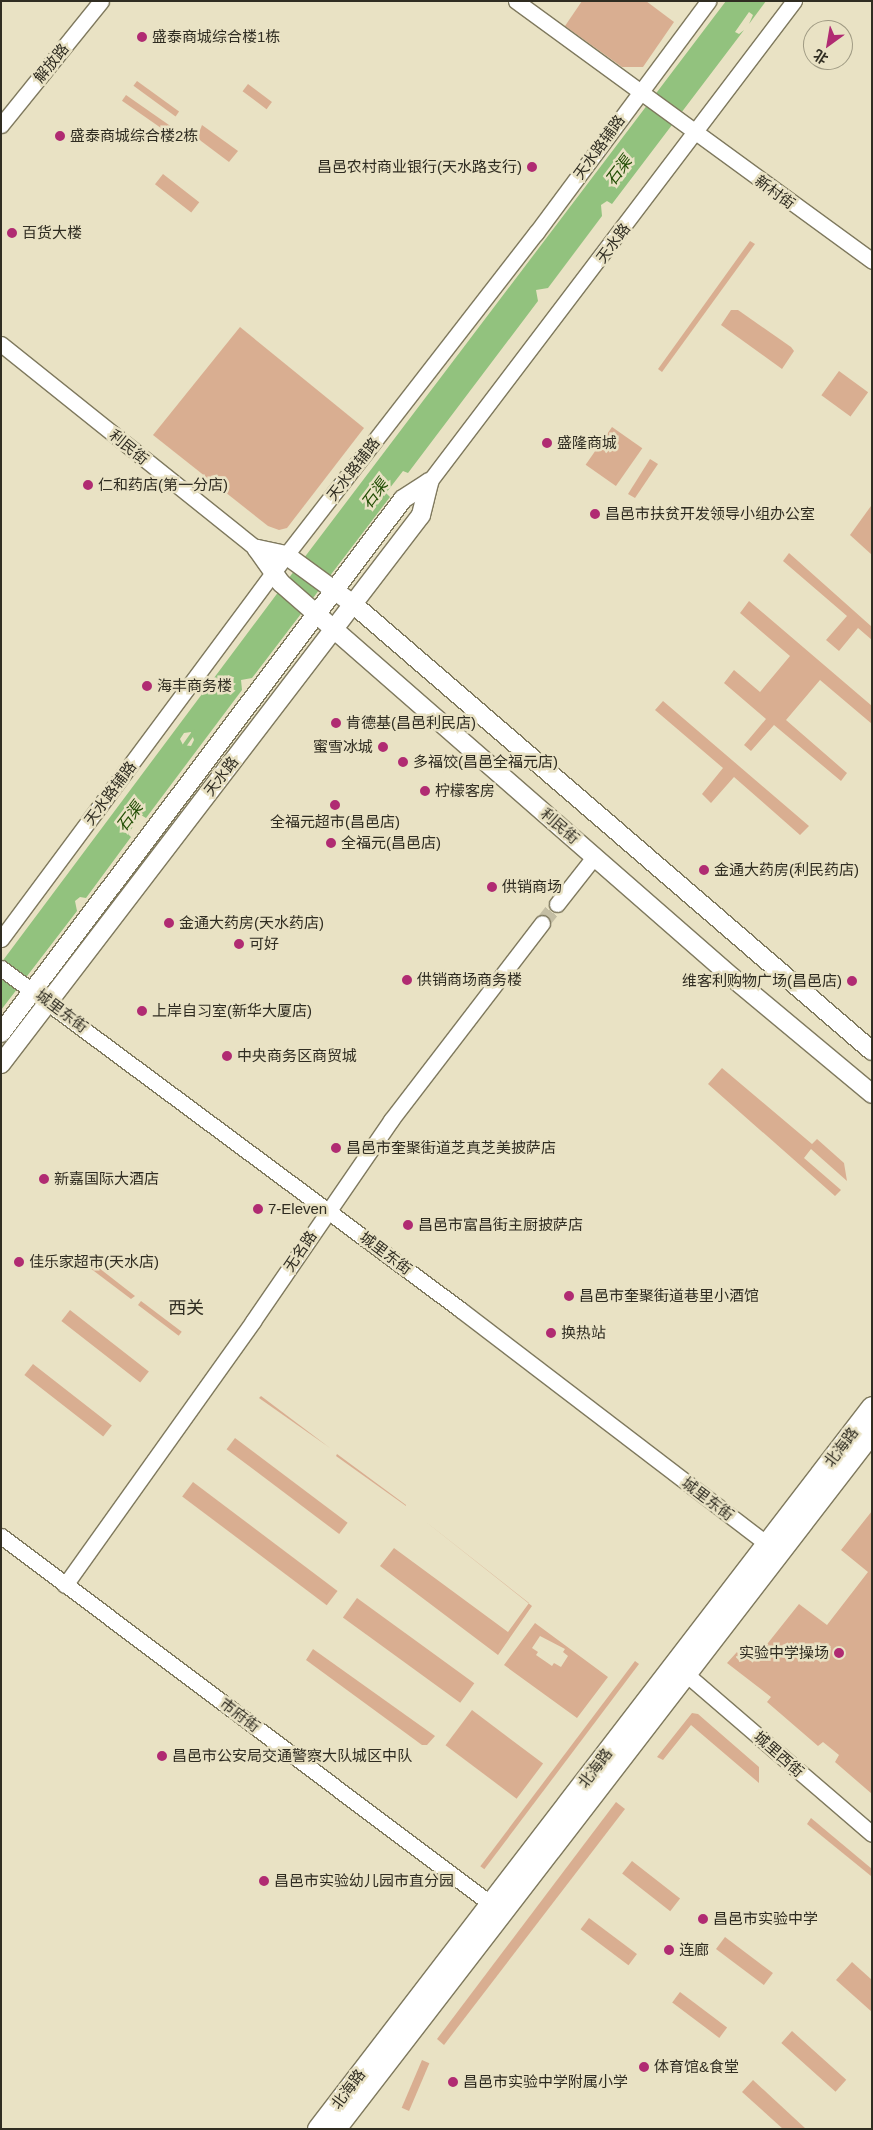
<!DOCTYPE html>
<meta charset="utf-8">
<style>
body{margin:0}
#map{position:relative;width:873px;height:2130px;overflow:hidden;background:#e9e2c4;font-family:Helvetica,"Noto Sans SC",sans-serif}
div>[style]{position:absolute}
.green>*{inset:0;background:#d9ae91;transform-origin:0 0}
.water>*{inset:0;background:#92c27e}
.stream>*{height:4px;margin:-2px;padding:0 2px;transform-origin:2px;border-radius:2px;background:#92c27e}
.tertiary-tunnel>*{height:15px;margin-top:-7.5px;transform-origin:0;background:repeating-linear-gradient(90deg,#c4bea4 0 15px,transparent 0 23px)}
.roads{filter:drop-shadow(1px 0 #7f795e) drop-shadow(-1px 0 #7f795e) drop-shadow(0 1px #7f795e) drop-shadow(0 -1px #7f795e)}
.tertiary>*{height:15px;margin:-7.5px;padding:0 7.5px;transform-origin:7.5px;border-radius:7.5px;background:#fff}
.secondary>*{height:18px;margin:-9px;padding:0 9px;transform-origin:9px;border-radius:9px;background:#fff}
.primary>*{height:20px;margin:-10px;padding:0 10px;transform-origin:10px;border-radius:10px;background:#fff}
.dots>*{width:14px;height:14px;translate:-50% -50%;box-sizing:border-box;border:2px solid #e9e2c4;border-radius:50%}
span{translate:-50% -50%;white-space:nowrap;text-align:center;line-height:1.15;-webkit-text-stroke:5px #e9e2c4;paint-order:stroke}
.poi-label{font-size:15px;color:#302d22}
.left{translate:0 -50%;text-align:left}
.right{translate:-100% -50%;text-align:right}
.street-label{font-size:15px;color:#302d22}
.water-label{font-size:16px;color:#214d04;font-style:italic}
.quarter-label{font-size:18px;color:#302d22}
.frame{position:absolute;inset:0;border:2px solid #302d22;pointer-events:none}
.north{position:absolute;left:803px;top:20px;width:50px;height:50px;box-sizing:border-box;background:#e9e2c4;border:1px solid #9f9a83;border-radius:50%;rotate:212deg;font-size:14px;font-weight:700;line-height:20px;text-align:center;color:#302d22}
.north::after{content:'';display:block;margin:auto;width:18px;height:22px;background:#b02b72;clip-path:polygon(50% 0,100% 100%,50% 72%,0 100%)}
</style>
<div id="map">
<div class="green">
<div style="clip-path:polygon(582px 1px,646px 1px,674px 22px,643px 67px,622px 67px,565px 26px)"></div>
<div style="left:137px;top:81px;width:52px;height:6px;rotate:36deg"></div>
<div style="left:248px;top:84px;width:30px;height:9px;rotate:37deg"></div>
<div style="left:126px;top:95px;width:59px;height:7px;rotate:35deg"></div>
<div style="clip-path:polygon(202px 125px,238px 151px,229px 162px,197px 138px)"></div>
<div style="left:163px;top:174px;width:46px;height:13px;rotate:38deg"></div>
<div style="clip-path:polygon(750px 241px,755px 244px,662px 372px,658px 369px)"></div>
<div style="clip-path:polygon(731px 310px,738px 310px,791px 347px,794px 351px,782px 369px,721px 325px)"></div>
<div style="clip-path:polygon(240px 327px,364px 428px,287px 528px,279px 530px,268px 526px,153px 435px)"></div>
<div style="left:839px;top:371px;width:36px;height:30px;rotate:36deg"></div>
<div style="left:612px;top:427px;width:37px;height:46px;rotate:35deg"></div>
<div style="clip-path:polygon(650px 459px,658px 464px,635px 498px,628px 494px)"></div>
<div style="clip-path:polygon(871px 506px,872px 507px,872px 555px,850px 535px)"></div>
<div style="clip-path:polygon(789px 553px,872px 627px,872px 640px,858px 628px,839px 651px,826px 640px,847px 616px,783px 561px)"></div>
<div style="clip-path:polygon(749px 601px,872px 706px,872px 724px,820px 680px,786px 720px,847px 773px,841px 781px,774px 725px,751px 751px,744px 745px,766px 719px,724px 683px,734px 670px,760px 692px,790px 656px,740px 613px)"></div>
<div style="clip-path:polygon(663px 701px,809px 826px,800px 835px,734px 777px,711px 803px,702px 794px,723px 768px,655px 710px)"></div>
<div style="clip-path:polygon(722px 1068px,812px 1144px,817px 1139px,844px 1163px,847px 1181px,811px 1149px,804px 1158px,841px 1190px,835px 1196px,708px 1084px)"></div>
<div style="clip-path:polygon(81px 1254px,135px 1296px,131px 1299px,78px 1259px)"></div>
<div style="left:141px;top:1301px;width:51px;height:5px;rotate:37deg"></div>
<div style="left:70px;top:1310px;width:100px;height:14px;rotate:38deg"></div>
<div style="left:33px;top:1364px;width:100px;height:14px;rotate:38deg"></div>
<div style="clip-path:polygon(261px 1396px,330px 1448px,259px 1398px)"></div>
<div style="left:235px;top:1438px;width:141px;height:14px;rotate:37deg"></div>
<div style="clip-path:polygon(337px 1454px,406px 1505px,406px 1506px,336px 1456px)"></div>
<div style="left:193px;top:1482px;width:181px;height:18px;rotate:37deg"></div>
<div style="clip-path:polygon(872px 1511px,872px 1794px,835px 1762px,839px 1755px,823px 1742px,818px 1746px,767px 1702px,771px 1697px,727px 1663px,737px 1652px,756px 1658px,799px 1604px,827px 1625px,868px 1572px,841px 1550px)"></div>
<div style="clip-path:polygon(421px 1518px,532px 1606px,498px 1655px,380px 1566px,394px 1548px,508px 1632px,529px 1603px)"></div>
<div style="left:357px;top:1598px;width:145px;height:24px;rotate:36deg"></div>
<div style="clip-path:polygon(evenodd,535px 1623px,608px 1677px,577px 1718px,504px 1665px,535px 1623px,540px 1636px,565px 1649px,563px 1652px,568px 1656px,561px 1667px,554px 1663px,552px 1666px,536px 1655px,538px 1652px,532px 1648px,540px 1636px)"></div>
<div style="clip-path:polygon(313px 1649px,435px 1736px,427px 1745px,422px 1745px,306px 1660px)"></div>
<div style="left:635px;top:1661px;width:5px;height:257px;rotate:37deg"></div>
<div style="left:472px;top:1710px;width:89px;height:44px;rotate:37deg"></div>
<div style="clip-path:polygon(692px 1713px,698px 1714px,759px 1767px,759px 1783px,691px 1725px,663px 1760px,657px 1757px)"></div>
<div style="clip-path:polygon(616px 1802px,625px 1809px,444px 2045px,437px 2039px)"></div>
<div style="clip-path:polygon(811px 1818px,872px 1869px,871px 1876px,807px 1824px)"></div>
<div style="left:632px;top:1861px;width:61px;height:16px;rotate:38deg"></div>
<div style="left:589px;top:1918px;width:60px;height:14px;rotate:37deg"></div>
<div style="left:725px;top:1937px;width:60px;height:15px;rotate:37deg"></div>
<div style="clip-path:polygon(852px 1962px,872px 1980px,872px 2012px,836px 1980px)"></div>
<div style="left:680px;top:1992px;width:59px;height:13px;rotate:37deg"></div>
<div style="left:792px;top:2031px;width:73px;height:16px;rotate:42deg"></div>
<div style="left:422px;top:2060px;width:8px;height:52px;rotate:23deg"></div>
<div style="clip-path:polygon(753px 2080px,806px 2129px,783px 2129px,742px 2092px)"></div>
</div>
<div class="water">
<div style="clip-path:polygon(evenodd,726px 1px,766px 1px,749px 24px,753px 15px,749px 12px,735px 32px,739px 34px,744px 30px,612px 204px,607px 201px,601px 205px,602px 216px,548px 288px,536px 290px,538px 301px,408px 473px,403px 471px,386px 493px,390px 497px,252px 678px,241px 680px,242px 690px,146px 818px,141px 815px,128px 834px,131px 837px,86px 898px,80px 897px,75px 901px,77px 911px,1px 1010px,1px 963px,279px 591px,726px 1px,191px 732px,194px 740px,191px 746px,183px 745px,180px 739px,184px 733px,191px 732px)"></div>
</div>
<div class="stream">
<div style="left:182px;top:749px;width:21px;rotate:-55deg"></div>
</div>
<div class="tertiary-tunnel">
<div style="left:542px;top:923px;width:24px;rotate:-52deg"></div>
</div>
<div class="roads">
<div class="tertiary">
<div style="left:516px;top:1px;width:441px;rotate:36.1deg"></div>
<div style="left:1px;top:125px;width:159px;rotate:-51.1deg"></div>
<div style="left:1px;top:344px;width:328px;rotate:38.7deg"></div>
<div style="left:429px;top:482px;width:604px;rotate:-52.81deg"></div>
<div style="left:557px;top:904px;width:60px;rotate:-51.8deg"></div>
<div style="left:1px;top:939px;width:478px;rotate:-53.4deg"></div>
<div style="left:286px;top:555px;width:408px;rotate:-52.2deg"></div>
<div style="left:536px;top:233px;width:289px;rotate:-53.4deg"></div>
<div style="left:1px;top:968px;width:573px;rotate:36.63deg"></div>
<div style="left:461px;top:1310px;width:385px;rotate:37.4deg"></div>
<div style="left:1px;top:1536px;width:623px;rotate:36.91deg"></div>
<div style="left:65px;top:1585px;width:324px;rotate:-54.5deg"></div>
<div style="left:253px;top:1321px;width:244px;rotate:-55.5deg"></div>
<div style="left:391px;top:1120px;width:248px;rotate:-52.5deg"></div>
<div style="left:686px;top:1674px;width:245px;rotate:40.7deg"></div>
</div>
<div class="secondary">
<div style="left:1px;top:1033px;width:668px;rotate:-53.03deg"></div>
<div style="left:403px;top:499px;width:31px;rotate:-33deg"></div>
<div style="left:872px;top:1051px;width:685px;rotate:-139.26deg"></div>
<div style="left:353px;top:604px;width:83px;rotate:-143.8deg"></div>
<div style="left:286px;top:555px;width:30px;rotate:-168deg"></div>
<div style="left:257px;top:549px;width:42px;rotate:54.8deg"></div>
<div style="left:281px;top:583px;width:600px;rotate:41.15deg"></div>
<div style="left:733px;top:978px;width:181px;rotate:39.8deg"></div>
<div style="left:1px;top:1064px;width:691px;rotate:-52.58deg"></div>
<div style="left:421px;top:515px;width:34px;rotate:-76deg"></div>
</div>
<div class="primary">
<div style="left:318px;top:2129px;width:910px;rotate:-52.5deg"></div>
<div style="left:336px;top:2129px;width:878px;rotate:-52.4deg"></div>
</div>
</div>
<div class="dots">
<div style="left:142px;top:37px;background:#b02b72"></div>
<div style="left:60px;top:136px;background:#b02b72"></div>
<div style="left:532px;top:167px;background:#b02b72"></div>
<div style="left:12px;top:233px;background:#b02b72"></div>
<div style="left:547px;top:443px;background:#b02b72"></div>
<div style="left:88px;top:485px;background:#b02b72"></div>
<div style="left:595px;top:514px;background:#b02b72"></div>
<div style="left:147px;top:686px;background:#b02b72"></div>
<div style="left:336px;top:723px;background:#b02b72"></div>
<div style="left:383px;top:747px;background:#b02b72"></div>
<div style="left:403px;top:762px;background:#b02b72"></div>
<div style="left:425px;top:791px;background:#b02b72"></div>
<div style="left:335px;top:805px;background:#b02b72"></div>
<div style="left:331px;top:843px;background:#b02b72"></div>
<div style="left:704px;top:870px;background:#b02b72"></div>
<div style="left:492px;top:887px;background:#b02b72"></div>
<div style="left:169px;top:923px;background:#b02b72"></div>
<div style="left:239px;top:944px;background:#b02b72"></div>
<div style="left:407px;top:980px;background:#b02b72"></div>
<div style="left:852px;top:981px;background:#b02b72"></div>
<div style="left:142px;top:1011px;background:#b02b72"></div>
<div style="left:227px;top:1056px;background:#b02b72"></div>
<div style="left:336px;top:1148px;background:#b02b72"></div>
<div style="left:44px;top:1179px;background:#b02b72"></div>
<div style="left:258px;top:1209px;background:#b02b72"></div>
<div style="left:408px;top:1225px;background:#b02b72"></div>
<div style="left:19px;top:1262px;background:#b02b72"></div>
<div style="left:569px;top:1296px;background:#b02b72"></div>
<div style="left:551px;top:1333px;background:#b02b72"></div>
<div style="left:839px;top:1653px;background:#b02b72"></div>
<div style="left:162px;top:1756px;background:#b02b72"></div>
<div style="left:264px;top:1881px;background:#b02b72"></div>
<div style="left:703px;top:1919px;background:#b02b72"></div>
<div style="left:669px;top:1950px;background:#b02b72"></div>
<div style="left:644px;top:2067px;background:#b02b72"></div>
<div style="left:453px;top:2082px;background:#b02b72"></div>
</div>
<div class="poi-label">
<span class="left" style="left:152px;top:37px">盛泰商城综合楼1栋</span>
<span class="left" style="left:70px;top:136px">盛泰商城综合楼2栋</span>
<span class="right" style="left:522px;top:167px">昌邑农村商业银行(天水路支行)</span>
<span class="left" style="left:22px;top:233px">百货大楼</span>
<span class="left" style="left:557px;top:443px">盛隆商城</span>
<span class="left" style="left:98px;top:485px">仁和药店(第一分店)</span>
<span class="left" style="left:605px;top:514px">昌邑市扶贫开发领导小组办公室</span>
<span class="left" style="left:157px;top:686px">海丰商务楼</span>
<span class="left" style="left:346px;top:723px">肯德基(昌邑利民店)</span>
<span class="right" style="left:373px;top:747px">蜜雪冰城</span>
<span class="left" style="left:413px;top:762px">多福饺(昌邑全福元店)</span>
<span class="left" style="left:435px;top:791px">柠檬客房</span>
<span style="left:335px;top:822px">全福元超市(昌邑店)</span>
<span class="left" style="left:341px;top:843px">全福元(昌邑店)</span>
<span class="left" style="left:714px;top:870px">金通大药房(利民药店)</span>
<span class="left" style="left:502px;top:887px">供销商场</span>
<span class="left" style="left:179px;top:923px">金通大药房(天水药店)</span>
<span class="left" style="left:249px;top:944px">可好</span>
<span class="left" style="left:417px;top:980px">供销商场商务楼</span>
<span class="right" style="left:842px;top:981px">维客利购物广场(昌邑店)</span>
<span class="left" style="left:152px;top:1011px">上岸自习室(新华大厦店)</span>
<span class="left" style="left:237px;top:1056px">中央商务区商贸城</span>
<span class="left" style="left:346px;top:1148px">昌邑市奎聚街道芝真芝美披萨店</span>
<span class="left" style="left:54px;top:1179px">新嘉国际大酒店</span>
<span class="left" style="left:268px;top:1209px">7-Eleven</span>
<span class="left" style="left:418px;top:1225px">昌邑市富昌街主厨披萨店</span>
<span class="left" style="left:29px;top:1262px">佳乐家超市(天水店)</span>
<span class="left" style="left:579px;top:1296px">昌邑市奎聚街道巷里小酒馆</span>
<span class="left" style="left:561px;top:1333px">换热站</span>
<span class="right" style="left:829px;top:1653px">实验中学操场</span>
<span class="left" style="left:172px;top:1756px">昌邑市公安局交通警察大队城区中队</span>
<span class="left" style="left:274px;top:1881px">昌邑市实验幼儿园市直分园</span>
<span class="left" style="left:713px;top:1919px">昌邑市实验中学</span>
<span class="left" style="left:679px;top:1950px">连廊</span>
<span class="left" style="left:654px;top:2067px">体育馆&amp;食堂</span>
<span class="left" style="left:463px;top:2082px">昌邑市实验中学附属小学</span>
</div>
<div class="street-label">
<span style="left:51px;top:63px;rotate:-51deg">解放路</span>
<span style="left:599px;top:147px;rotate:-54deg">天水路辅路</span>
<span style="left:775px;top:192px;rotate:36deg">新村街</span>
<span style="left:613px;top:243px;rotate:-53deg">天水路</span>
<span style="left:129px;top:447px;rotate:39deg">利民街</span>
<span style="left:353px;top:469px;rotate:-52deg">天水路辅路</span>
<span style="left:221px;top:776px;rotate:-52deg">天水路</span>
<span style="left:110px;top:793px;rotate:-53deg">天水路辅路</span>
<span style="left:560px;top:826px;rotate:41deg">利民街</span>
<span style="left:62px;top:1011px;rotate:37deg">城里东街</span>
<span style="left:300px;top:1251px;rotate:-56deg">无名路</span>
<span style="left:386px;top:1253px;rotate:37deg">城里东街</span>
<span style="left:841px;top:1447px;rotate:-53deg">北海路</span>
<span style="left:708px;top:1499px;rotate:37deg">城里东街</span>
<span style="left:240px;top:1715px;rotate:37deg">市府街</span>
<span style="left:779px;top:1754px;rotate:41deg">城里西街</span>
<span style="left:595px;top:1768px;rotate:-53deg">北海路</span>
<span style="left:348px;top:2089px;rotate:-53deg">北海路</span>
</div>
<div class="water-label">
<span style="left:619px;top:171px;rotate:-53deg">石渠</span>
<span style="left:375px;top:494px;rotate:-53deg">石渠</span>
<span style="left:130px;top:817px;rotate:-53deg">石渠</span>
</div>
<div class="quarter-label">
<span style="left:186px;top:1308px">西关</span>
</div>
<div class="frame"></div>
<div class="north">北</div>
</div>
